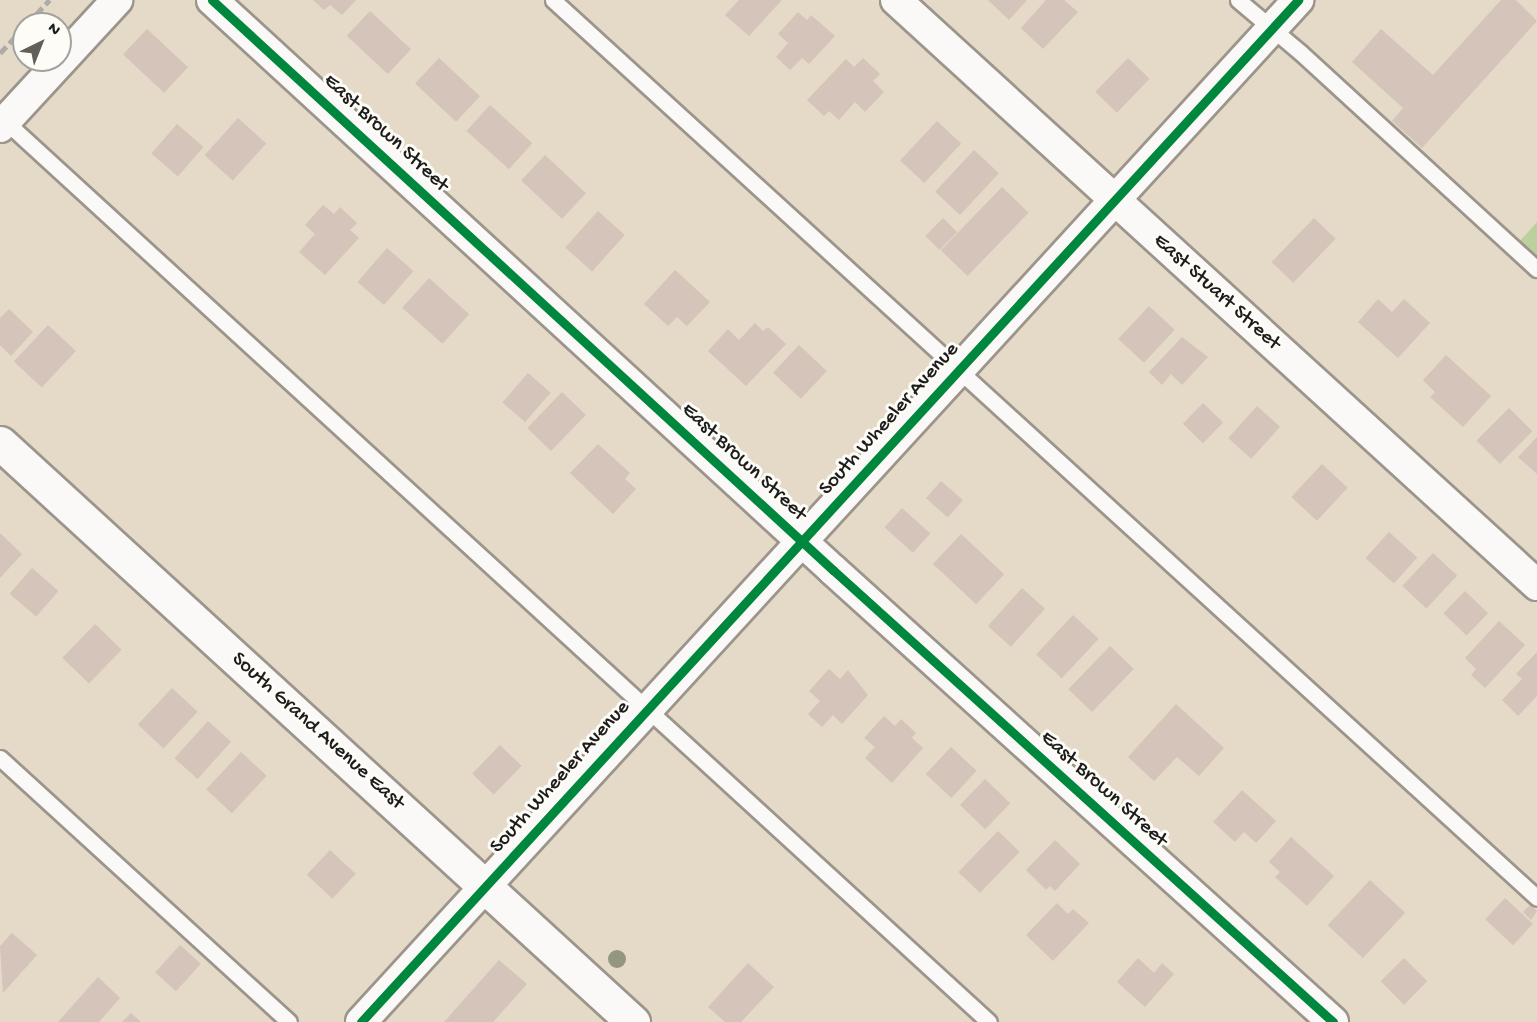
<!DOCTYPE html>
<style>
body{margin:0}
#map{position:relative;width:1537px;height:1022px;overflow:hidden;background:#e5d9c8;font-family:"Gochi Hand",sans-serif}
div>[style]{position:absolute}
.green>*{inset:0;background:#bbd09d}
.building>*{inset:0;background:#d4c4ba;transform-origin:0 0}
.roads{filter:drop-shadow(2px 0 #9c958c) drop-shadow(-2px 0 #9c958c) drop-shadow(0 2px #9c958c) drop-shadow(0 -2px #9c958c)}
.service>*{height:15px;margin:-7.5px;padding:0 7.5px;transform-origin:7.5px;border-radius:7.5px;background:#fbf9f7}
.minor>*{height:30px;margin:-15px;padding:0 15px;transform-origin:15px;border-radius:15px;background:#fbf9f7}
.secondary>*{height:33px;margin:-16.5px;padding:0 16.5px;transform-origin:16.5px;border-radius:16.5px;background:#fbf9f7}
.rail>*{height:4.5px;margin-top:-2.25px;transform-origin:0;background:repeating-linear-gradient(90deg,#aeaca9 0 9px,transparent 0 13.5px)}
.cycleway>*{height:9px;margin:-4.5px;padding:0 4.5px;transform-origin:4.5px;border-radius:4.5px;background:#00873e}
.trees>*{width:18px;height:18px;margin:-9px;border-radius:50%;background:#92977e}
span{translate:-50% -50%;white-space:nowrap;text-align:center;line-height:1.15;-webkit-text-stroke:6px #fdfcf7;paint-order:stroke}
.street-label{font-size:21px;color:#1c1c1c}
.north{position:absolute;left:12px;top:12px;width:60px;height:60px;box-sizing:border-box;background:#fdfcf7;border:2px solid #a3a29f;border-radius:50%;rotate:43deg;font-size:16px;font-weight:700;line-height:24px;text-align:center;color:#1c1c1c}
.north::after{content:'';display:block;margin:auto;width:21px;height:27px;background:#625e58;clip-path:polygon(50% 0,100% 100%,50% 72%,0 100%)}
</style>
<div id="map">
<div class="green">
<div style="clip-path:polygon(1537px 222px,1537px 258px,1519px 242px)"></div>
</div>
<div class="building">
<div style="clip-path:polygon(313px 0,356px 0,342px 15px,330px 5px,324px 10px)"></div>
<div style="clip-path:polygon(739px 0,782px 0,749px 36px,725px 15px)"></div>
<div style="clip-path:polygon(988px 0,1027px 0,1009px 20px)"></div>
<div style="clip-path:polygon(1046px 0,1064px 0,1078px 12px,1043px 49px,1021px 28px)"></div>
<div style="clip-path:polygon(1501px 0,1516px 0,1537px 21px,1422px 148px,1392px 121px,1403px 108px,1352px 62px,1381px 29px,1433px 75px)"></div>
<div style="left:370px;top:11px;width:56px;height:34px;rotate:43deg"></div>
<div style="clip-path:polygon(798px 12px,807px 20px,811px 15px,835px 36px,809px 64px,802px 58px,790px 70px,776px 57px,788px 43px,778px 34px)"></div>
<div style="left:147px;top:29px;width:56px;height:35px;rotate:43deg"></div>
<div style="left:439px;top:58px;width:56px;height:35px;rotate:43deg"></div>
<div style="clip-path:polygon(863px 58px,880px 74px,873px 81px,884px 92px,865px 112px,855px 102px,839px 120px,829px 111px,824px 116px,807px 100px,846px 59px,854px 67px)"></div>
<div style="left:1128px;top:58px;width:30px;height:47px;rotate:44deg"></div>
<div style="left:490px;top:105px;width:57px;height:35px;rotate:42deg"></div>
<div style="left:238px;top:118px;width:38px;height:50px;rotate:42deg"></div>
<div style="left:937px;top:121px;width:33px;height:54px;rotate:43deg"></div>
<div style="left:177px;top:124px;width:35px;height:39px;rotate:41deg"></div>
<div style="left:974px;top:150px;width:34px;height:57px;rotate:43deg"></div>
<div style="left:545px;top:155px;width:56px;height:35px;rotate:43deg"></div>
<div style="left:1002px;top:187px;width:37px;height:88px;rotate:44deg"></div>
<div style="clip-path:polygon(323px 205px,334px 214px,340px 207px,357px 223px,350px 230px,359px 238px,325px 275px,299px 252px,315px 234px,305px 225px)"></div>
<div style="left:598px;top:211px;width:36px;height:49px;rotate:42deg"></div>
<div style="left:943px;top:218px;width:20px;height:25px;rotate:45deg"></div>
<div style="left:1314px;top:218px;width:30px;height:61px;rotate:44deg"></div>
<div style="left:387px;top:248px;width:35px;height:45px;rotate:41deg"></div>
<div style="clip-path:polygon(675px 270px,710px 302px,687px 326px,677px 317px,668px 326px,644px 304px)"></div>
<div style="left:429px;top:278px;width:54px;height:40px;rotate:42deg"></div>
<div style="clip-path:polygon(1378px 299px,1392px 312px,1404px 299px,1430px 323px,1398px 358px,1358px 322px)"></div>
<div style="left:1149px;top:306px;width:35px;height:45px;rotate:43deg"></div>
<div style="clip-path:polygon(9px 309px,33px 332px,11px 356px,0 345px,0 318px)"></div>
<div style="clip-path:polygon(755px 323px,763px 331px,768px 327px,786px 344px,746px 386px,708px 351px,728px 329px,739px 340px)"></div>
<div style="left:48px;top:325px;width:38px;height:50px;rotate:43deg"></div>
<div style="clip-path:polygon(1182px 337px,1208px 357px,1182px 385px,1171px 374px,1162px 385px,1149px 372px)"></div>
<div style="left:799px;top:345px;width:38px;height:38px;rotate:43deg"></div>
<div style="clip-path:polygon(1446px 355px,1491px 396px,1463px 427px,1430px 397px,1435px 392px,1423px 380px)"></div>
<div style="left:528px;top:373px;width:30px;height:39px;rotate:41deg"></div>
<div style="left:562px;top:392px;width:33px;height:50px;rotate:44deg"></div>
<div style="left:1203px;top:403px;width:28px;height:29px;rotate:44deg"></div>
<div style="left:1257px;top:406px;width:31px;height:43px;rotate:42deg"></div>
<div style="left:1509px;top:408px;width:33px;height:46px;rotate:45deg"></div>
<div style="clip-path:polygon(1537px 437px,1537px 474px,1518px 457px)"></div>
<div style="clip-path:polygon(598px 444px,630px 473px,625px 479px,636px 489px,613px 514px,570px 473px)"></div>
<div style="left:1322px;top:464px;width:35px;height:45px;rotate:43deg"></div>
<div style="left:941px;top:481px;width:29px;height:23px;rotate:41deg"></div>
<div style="left:902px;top:508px;width:38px;height:26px;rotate:42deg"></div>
<div style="left:1389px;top:532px;width:38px;height:35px;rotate:42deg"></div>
<div style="clip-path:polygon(0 533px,22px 554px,0 578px)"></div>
<div style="left:961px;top:534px;width:59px;height:41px;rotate:43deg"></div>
<div style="left:1433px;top:553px;width:33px;height:45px;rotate:43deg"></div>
<div style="left:32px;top:568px;width:35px;height:34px;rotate:41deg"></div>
<div style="left:1022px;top:588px;width:31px;height:51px;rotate:42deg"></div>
<div style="left:1465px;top:591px;width:32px;height:31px;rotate:44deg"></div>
<div style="left:1073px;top:615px;width:35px;height:54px;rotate:43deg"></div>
<div style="clip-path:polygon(1499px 621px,1525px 645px,1485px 688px,1471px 675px,1476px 669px,1465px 658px)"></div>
<div style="left:95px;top:624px;width:37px;height:47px;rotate:44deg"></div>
<div style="left:1110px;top:646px;width:33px;height:60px;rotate:44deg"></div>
<div style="clip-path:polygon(1537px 652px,1537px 696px,1518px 716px,1502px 700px,1522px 679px,1516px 674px)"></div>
<div style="clip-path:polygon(829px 669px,840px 679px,848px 670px,868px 695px,842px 724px,833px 715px,822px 727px,808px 714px,820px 701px,809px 691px)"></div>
<div style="left:172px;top:688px;width:35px;height:50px;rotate:43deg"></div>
<div style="clip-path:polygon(1176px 704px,1224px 748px,1199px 776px,1177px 757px,1154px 781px,1128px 757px)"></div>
<div style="clip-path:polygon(884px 716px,895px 726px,901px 719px,916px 733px,912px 738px,923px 748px,892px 783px,865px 758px,875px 747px,864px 738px)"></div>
<div style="left:208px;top:721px;width:31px;height:50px;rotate:42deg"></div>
<div style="left:500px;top:745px;width:30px;height:40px;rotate:44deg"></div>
<div style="left:951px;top:747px;width:35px;height:37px;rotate:43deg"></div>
<div style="left:241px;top:752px;width:35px;height:51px;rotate:43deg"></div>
<div style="left:985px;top:779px;width:35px;height:36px;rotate:44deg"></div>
<div style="clip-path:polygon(1242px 790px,1276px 821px,1256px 843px,1244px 832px,1235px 842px,1213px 822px)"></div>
<div style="left:998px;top:831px;width:30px;height:57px;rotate:44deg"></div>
<div style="clip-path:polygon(1291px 837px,1334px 876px,1307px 906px,1275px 877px,1280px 872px,1269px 862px)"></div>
<div style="clip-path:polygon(1055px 840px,1080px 864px,1055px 891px,1050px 886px,1046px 890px,1026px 870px)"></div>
<div style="left:330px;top:850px;width:35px;height:34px;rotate:43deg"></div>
<div style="left:1370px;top:880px;width:48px;height:62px;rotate:43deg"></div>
<div style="left:1505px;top:898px;width:38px;height:29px;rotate:43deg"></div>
<div style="clip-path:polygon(1057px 903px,1068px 914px,1073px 909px,1089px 923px,1053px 961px,1026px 935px)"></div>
<div style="clip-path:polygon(1530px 905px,1537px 911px,1531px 920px,1523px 912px)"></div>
<div style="clip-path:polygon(12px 933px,37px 955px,3px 993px,0 946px)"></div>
<div style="left:180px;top:945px;width:28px;height:37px;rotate:42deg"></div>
<div style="clip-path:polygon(1138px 958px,1154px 973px,1162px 963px,1174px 974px,1145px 1007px,1117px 982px)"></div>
<div style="left:1404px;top:958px;width:33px;height:33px;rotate:45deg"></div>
<div style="clip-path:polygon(499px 960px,527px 984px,493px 1022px,444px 1022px)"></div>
<div style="clip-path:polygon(748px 963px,774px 987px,741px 1022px,725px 1022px,708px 1007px)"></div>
<div style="clip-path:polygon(98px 977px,120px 998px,99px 1022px,58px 1022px)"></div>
<div style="clip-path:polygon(131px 1013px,141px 1022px,122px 1022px)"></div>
</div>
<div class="roads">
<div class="service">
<div style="left:553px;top:0;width:1332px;rotate:42.38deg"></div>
<div style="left:1238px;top:0;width:82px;rotate:40.1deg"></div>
<div style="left:1301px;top:53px;width:320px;rotate:42.5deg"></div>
<div style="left:5px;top:121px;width:1334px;rotate:42.48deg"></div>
<div style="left:0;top:758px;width:391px;rotate:42.4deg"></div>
</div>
<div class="minor">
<div style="left:212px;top:0;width:843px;rotate:42.55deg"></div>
<div style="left:833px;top:570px;width:674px;rotate:42.11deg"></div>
<div style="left:896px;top:0;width:868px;rotate:42.38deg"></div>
<div style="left:0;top:127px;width:173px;rotate:-47.3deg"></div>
<div style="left:361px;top:1022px;width:1387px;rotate:-47.48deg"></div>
</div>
<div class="secondary">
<div style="left:0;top:443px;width:858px;rotate:42.45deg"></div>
</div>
</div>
<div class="rail">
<div style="left:27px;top:24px;width:33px;rotate:-47deg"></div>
<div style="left:0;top:53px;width:35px;rotate:-47deg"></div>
</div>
<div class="cycleway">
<div style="left:212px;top:0;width:843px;rotate:42.55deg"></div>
<div style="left:833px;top:570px;width:674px;rotate:42.11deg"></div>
<div style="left:361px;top:1022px;width:1387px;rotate:-47.48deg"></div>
</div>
<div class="trees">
<div style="left:617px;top:959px"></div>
</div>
<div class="street-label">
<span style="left:385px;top:134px;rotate:43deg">East Brown Street</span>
<span style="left:1216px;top:293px;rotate:42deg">East Stuart Street</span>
<span style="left:890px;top:420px;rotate:-48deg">South Wheeler Avenue</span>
<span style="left:743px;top:463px;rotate:43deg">East Brown Street</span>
<span style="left:317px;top:732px;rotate:42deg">South Grand Avenue East</span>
<span style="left:561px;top:778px;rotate:-48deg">South Wheeler Avenue</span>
<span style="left:1103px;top:790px;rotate:42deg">East Brown Street</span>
</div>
<div class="north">N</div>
</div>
